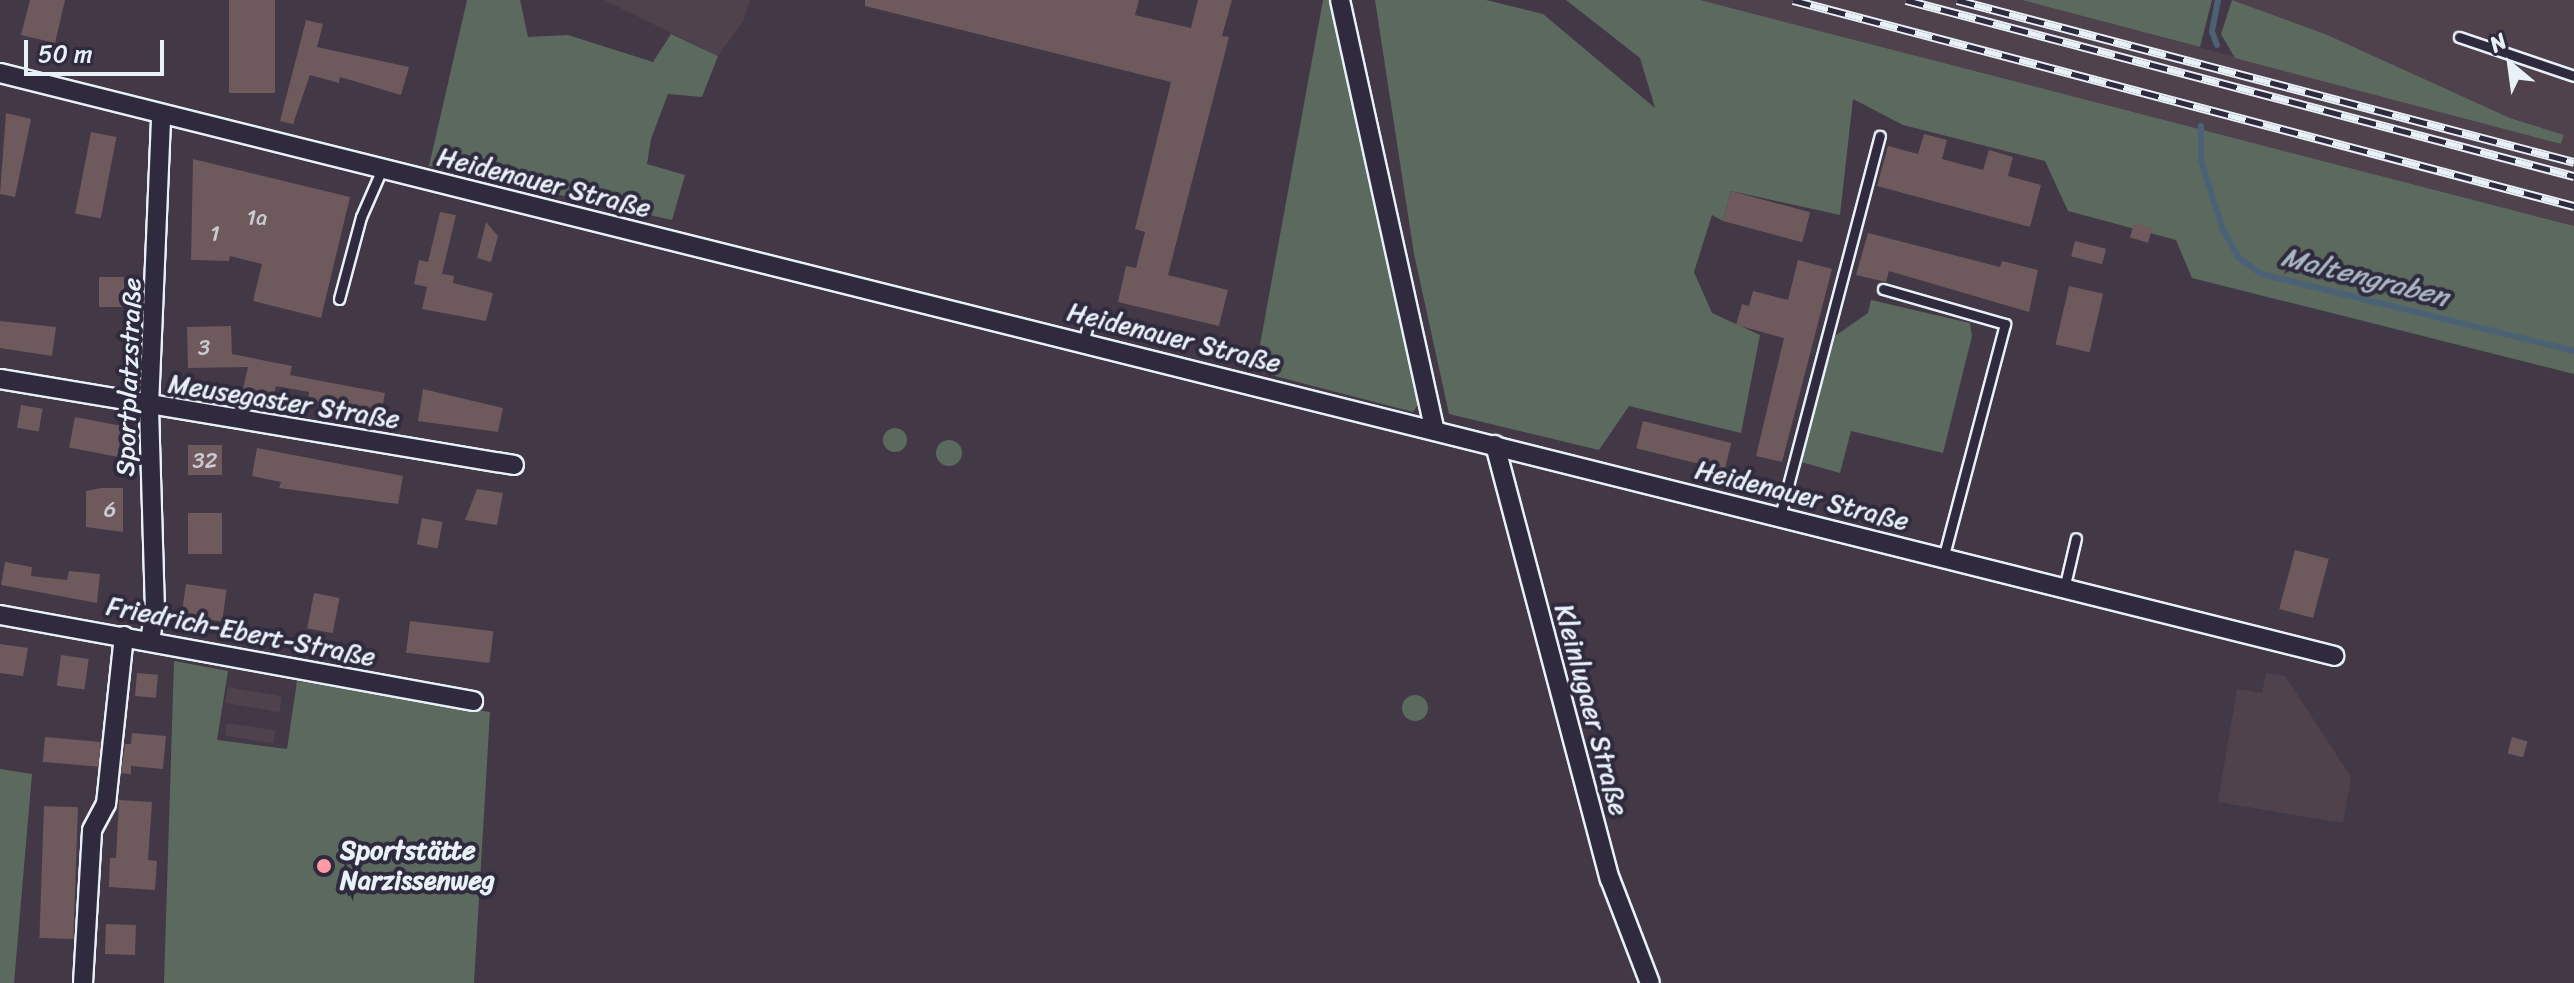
<!DOCTYPE html>
<meta charset="utf-8">
<style>
body{margin:0}
#map{position:relative;width:2574px;height:983px;overflow:hidden;background:#423846;font-family:Sriracha,sans-serif}
div>[style]{position:absolute}
.built>*{inset:0;background:#4f424d;transform-origin:0 0}
.green>*{inset:0;background:#5c695e}
.round{border-radius:50%}
.stream>*{height:6px;margin:-3px;padding:0 3px;transform-origin:3px;border-radius:3px;background:#4b6176}
.building>*{inset:0;background:#6e595c;transform-origin:0 0}
.roads{filter:drop-shadow(2px 0 #e8f1f8) drop-shadow(-2px 0 #e8f1f8) drop-shadow(0 2px #e8f1f8) drop-shadow(0 -2px #e8f1f8)}
.lane>*{height:9px;margin:-4.5px;padding:0 4.5px;transform-origin:4.5px;border-radius:4.5px;background:#2f2a3d}
.street>*{height:18px;margin:-9px;padding:0 9px;transform-origin:9px;border-radius:9px;background:#2f2a3d}
.rail>*{height:9px;margin-top:-4.5px;transform-origin:0;background:repeating-linear-gradient(90deg,#2f2a3d 0 18px,#e8f1f8 0 36px);box-sizing:border-box;border-block:2px solid #e8f1f8}
.dots>*{width:22px;height:22px;translate:-50% -50%;box-sizing:border-box;border:4px solid #2f2a3d;border-radius:50%}
span{translate:-50% -50%;white-space:nowrap;text-align:center;line-height:1.15;-webkit-text-stroke:8px #2f2a3d;paint-order:stroke}
.number-label{font-size:22px;color:#cacbd1}
.number-label span{-webkit-text-stroke-width:0}
.street-label{font-size:26px;color:#e8f1f8}
.poi-label{font-size:26px;color:#e8f1f8;font-weight:700}
.left{translate:0 -50%;text-align:left}
.water-label{font-size:28px;color:#a9b7c4;font-style:italic}
.north{position:absolute;left:2470px;top:24px;width:80px;height:80px;-webkit-text-stroke:6px #2f2a3d;paint-order:stroke;rotate:331deg;font-size:22px;font-weight:700;line-height:32px;text-align:center;color:#e8f1f8}
.north::after{content:'';display:block;margin:auto;width:28px;height:36px;background:#e8f1f8;clip-path:polygon(50% 0,100% 100%,50% 72%,0 100%)}
.scale{position:absolute;left:24px;top:40px;width:140px;height:36px;box-sizing:border-box;border:4px solid #e8f1f8;border-top:0;padding-left:10px;font-size:24px;line-height:28px;white-space:nowrap;color:#e8f1f8;-webkit-text-stroke:6px #2f2a3d;paint-order:stroke}
</style>
<div id="map">
<div class="built">
<div style="clip-path:polygon(604px 0,750px 0,744px 20px,718px 56px)"></div>
<div style="clip-path:polygon(1700px 0,2022px 0,2561px 144px,2564px 135px,2510px 118px,2325px 34px,2232px 0,2574px 0,2574px 226px)"></div>
<div style="clip-path:polygon(2266px 673px,2285px 676px,2351px 777px,2343px 823px,2218px 802px,2237px 689px,2262px 693px)"></div>
<div style="left:228px;top:687px;width:55px;height:16px;rotate:10deg"></div>
<div style="left:227px;top:723px;width:49px;height:13px;rotate:9deg"></div>
</div>
<div class="green">
<div style="clip-path:polygon(467px 0,520px 0,528px 37px,568px 35px,653px 62px,671px 34px,718px 56px,702px 97px,668px 94px,651px 139px,647px 164px,685px 175px,672px 220px,429px 166px)"></div>
<div style="clip-path:polygon(1323px 0,1335px 0,1421px 400px,1413px 412px,1263px 373px,1257px 361px)"></div>
<div style="clip-path:polygon(1375px 0,1486px 0,1543px 14px,1655px 108px,1640px 58px,1566px 0,1700px 0,2574px 226px,2574px 374px,2192px 278px,2176px 240px,2068px 211px,2045px 161px,1903px 125px,1853px 99px,1840px 215px,1731px 191px,1723px 221px,1712px 215px,1694px 272px,1712px 313px,1760px 335px,1741px 433px,1629px 406px,1599px 450px,1449px 414px,1414px 254px)"></div>
<div style="clip-path:polygon(2022px 0,2212px 0,2200px 47px)"></div>
<div style="clip-path:polygon(2232px 0,2325px 34px,2510px 118px,2564px 135px,2561px 144px,2235px 58px,2221px 34px)"></div>
<div style="clip-path:polygon(1871px 300px,1970px 323px,1972px 336px,1943px 453px,1851px 431px,1840px 473px,1801px 462px,1835px 336px,1868px 313px)"></div>
<div class="round" style="left:883px;top:428px;width:24px;height:24px"></div>
<div class="round" style="left:936px;top:440px;width:26px;height:26px"></div>
<div style="clip-path:polygon(174px 661px,228px 671px,217px 740px,287px 749px,297px 681px,490px 712px,474px 983px,164px 983px)"></div>
<div class="round" style="left:1402px;top:695px;width:26px;height:26px"></div>
<div style="clip-path:polygon(0 769px,32px 774px,14px 983px,0 983px)"></div>
</div>
<div class="stream">
<div style="left:2217px;top:45px;width:15px;rotate:-110deg"></div>
<div style="left:2212px;top:31px;width:32px;rotate:-79deg"></div>
<div style="left:2201px;top:126px;width:35px;rotate:90deg"></div>
<div style="left:2201px;top:161px;width:72px;rotate:72.3deg"></div>
<div style="left:2223px;top:230px;width:32px;rotate:60deg"></div>
<div style="left:2239px;top:258px;width:27px;rotate:36deg"></div>
<div style="left:2261px;top:274px;width:322px;rotate:13.8deg"></div>
</div>
<div class="building">
<div style="clip-path:polygon(30px 0,65px 0,55px 43px,21px 35px)"></div>
<div style="left:229px;top:0;width:46px;height:93px"></div>
<div style="clip-path:polygon(865px 0,1139px 0,1135px 15px,1191px 28px,1198px 0,1232px 0,1222px 36px,1229px 37px,1168px 275px,1228px 290px,1219px 326px,1118px 302px,1126px 266px,1136px 268px,1145px 232px,1135px 229px,1171px 82px,865px 6px)"></div>
<div style="clip-path:polygon(306px 20px,323px 24px,317px 47px,409px 67px,401px 95px,340px 77px,339px 83px,310px 75px,293px 124px,280px 121px)"></div>
<div style="clip-path:polygon(6px 113px,31px 119px,15px 197px,0 194px)"></div>
<div style="left:91px;top:132px;width:26px;height:83px;rotate:11deg"></div>
<div style="clip-path:polygon(1924px 134px,1947px 140px,1942px 159px,1983px 170px,1989px 150px,2013px 157px,2008px 176px,2041px 185px,2030px 227px,1877px 186px,1888px 146px,1918px 154px)"></div>
<div style="clip-path:polygon(193px 159px,350px 197px,321px 318px,253px 301px,262px 264px,230px 256px,229px 261px,191px 260px)"></div>
<div style="left:1731px;top:191px;width:82px;height:31px;rotate:15deg"></div>
<div style="clip-path:polygon(440px 212px,456px 215px,442px 274px,454px 276px,453px 283px,493px 293px,486px 321px,422px 309px,427px 287px,414px 284px,419px 260px,428px 262px)"></div>
<div style="clip-path:polygon(486px 222px,498px 236px,491px 262px,477px 258px)"></div>
<div style="left:2134px;top:223px;width:19px;height:15px;rotate:16deg"></div>
<div style="clip-path:polygon(1868px 233px,2000px 267px,2002px 261px,2038px 270px,2029px 312px,1889px 271px,1886px 282px,1856px 275px)"></div>
<div style="left:2075px;top:241px;width:32px;height:16px;rotate:14deg"></div>
<div style="clip-path:polygon(1798px 260px,1832px 269px,1782px 462px,1756px 456px,1784px 338px,1736px 325px,1742px 304px,1749px 306px,1753px 291px,1788px 300px)"></div>
<div style="left:124px;top:277px;width:30px;height:25px;rotate:90deg"></div>
<div style="left:2069px;top:286px;width:35px;height:60px;rotate:13deg"></div>
<div style="clip-path:polygon(0 321px,56px 327px,52px 356px,0 348px)"></div>
<div style="clip-path:polygon(231px 326px,232px 354px,292px 366px,290px 375px,385px 393px,380px 420px,355px 415px,356px 410px,308px 404px,309px 392px,276px 386px,273px 400px,242px 394px,248px 367px,188px 368px,187px 327px)"></div>
<div style="clip-path:polygon(423px 389px,503px 408px,498px 432px,418px 421px)"></div>
<div style="left:21px;top:405px;width:22px;height:23px;rotate:10deg"></div>
<div style="left:75px;top:417px;width:49px;height:31px;rotate:11deg"></div>
<div style="left:1643px;top:421px;width:91px;height:28px;rotate:14deg"></div>
<div style="left:188px;top:445px;width:34px;height:30px"></div>
<div style="clip-path:polygon(257px 448px,403px 476px,398px 504px,279px 488px,281px 482px,252px 476px)"></div>
<div style="clip-path:polygon(101px 488px,123px 488px,123px 532px,86px 527px,86px 491px)"></div>
<div style="clip-path:polygon(477px 489px,503px 493px,497px 525px,465px 520px)"></div>
<div style="left:188px;top:513px;width:34px;height:41px"></div>
<div style="left:422px;top:518px;width:21px;height:27px;rotate:11deg"></div>
<div style="left:2295px;top:550px;width:35px;height:61px;rotate:15deg"></div>
<div style="clip-path:polygon(5px 562px,32px 567px,31px 576px,67px 580px,69px 571px,100px 574px,97px 603px,1px 585px)"></div>
<div style="left:186px;top:584px;width:41px;height:32px;rotate:8deg"></div>
<div style="left:314px;top:593px;width:26px;height:36px;rotate:11deg"></div>
<div style="left:410px;top:621px;width:84px;height:32px;rotate:7deg"></div>
<div style="clip-path:polygon(0 644px,28px 648px,23px 676px,0 673px)"></div>
<div style="left:61px;top:655px;width:28px;height:31px;rotate:8deg"></div>
<div style="left:137px;top:673px;width:21px;height:23px;rotate:5deg"></div>
<div style="clip-path:polygon(132px 733px,166px 736px,163px 769px,131px 766px,131px 774px,121px 773px,125px 744px,131px 744px)"></div>
<div style="left:45px;top:737px;width:56px;height:25px;rotate:5deg"></div>
<div style="left:2512px;top:737px;width:16px;height:17px;rotate:15deg"></div>
<div style="clip-path:polygon(119px 800px,152px 802px,148px 860px,157px 861px,155px 890px,109px 887px,110px 858px,116px 858px)"></div>
<div style="left:44px;top:806px;width:34px;height:132px;rotate:2deg"></div>
<div style="left:106px;top:924px;width:30px;height:30px;rotate:2deg"></div>
</div>
<div class="roads">
<div class="lane">
<div style="left:2459px;top:37px;width:121px;rotate:18.7deg"></div>
<div style="left:1883px;top:289px;width:127px;rotate:16deg"></div>
<div style="left:2005px;top:324px;width:243px;rotate:104.8deg"></div>
<div style="left:339px;top:299px;width:85px;rotate:-75deg"></div>
<div style="left:361px;top:217px;width:52px;rotate:-66.4deg"></div>
<div style="left:1083px;top:343px;width:23px;rotate:-75deg"></div>
<div style="left:1780px;top:516px;width:393px;rotate:-75.3deg"></div>
<div style="left:2064px;top:589px;width:52px;rotate:-76.8deg"></div>
</div>
<div class="street">
<div style="left:1340px;top:0;width:439px;rotate:77.6deg"></div>
<div style="left:0;top:73px;width:2406px;rotate:14.02deg"></div>
<div style="left:0;top:379px;width:521px;rotate:9.5deg"></div>
<div style="left:1495px;top:445px;width:449px;rotate:75.2deg"></div>
<div style="left:1610px;top:879px;width:111px;rotate:69deg"></div>
<div style="left:0;top:615px;width:481px;rotate:10.3deg"></div>
<div style="left:150px;top:641px;width:30px;rotate:-81deg"></div>
<div style="left:155px;top:611px;width:205px;rotate:-91.7deg"></div>
<div style="left:149px;top:406px;width:292px;rotate:-87.6deg"></div>
<div style="left:83px;top:983px;width:153px;rotate:-86.6deg"></div>
<div style="left:92px;top:830px;width:30px;rotate:-62deg"></div>
<div style="left:106px;top:804px;width:169px;rotate:-83.9deg"></div>
</div>
</div>
<div class="rail">
<div style="left:1793px;top:0;width:808px;rotate:14.78deg"></div>
<div style="left:1906px;top:0;width:691px;rotate:14.76deg"></div>
<div style="left:1957px;top:0;width:638px;rotate:14.71deg"></div>
</div>
<div class="dots">
<div style="left:324px;top:866px;background:#ff9aa2"></div>
</div>
<div class="number-label">
<span style="left:257px;top:218px">1a</span>
<span style="left:215px;top:234px">1</span>
<span style="left:204px;top:348px">3</span>
<span style="left:205px;top:461px">32</span>
<span style="left:110px;top:510px">6</span>
</div>
<div class="street-label">
<span style="left:544px;top:183px;rotate:14deg">Heidenauer Straße</span>
<span style="left:1174px;top:338px;rotate:14deg">Heidenauer Straße</span>
<span style="left:129px;top:377px;rotate:-88deg">Sportplatzstraße</span>
<span style="left:284px;top:402px;rotate:9deg">Meusegaster Straße</span>
<span style="left:1802px;top:496px;rotate:14deg">Heidenauer Straße</span>
<span style="left:241px;top:632px;rotate:11deg">Friedrich-Ebert-Straße</span>
<span style="left:1591px;top:710px;rotate:75deg">Kleinlugaer Straße</span>
</div>
<div class="poi-label">
<span class="left" style="left:340px;top:866px">Sportstätte<br>Narzissenweg</span>
</div>
<div class="water-label">
<span style="left:2365px;top:277px;rotate:14deg">Maltengraben</span>
</div>
<div class="north">N</div>
<div class="scale">50 m</div>
</div>
